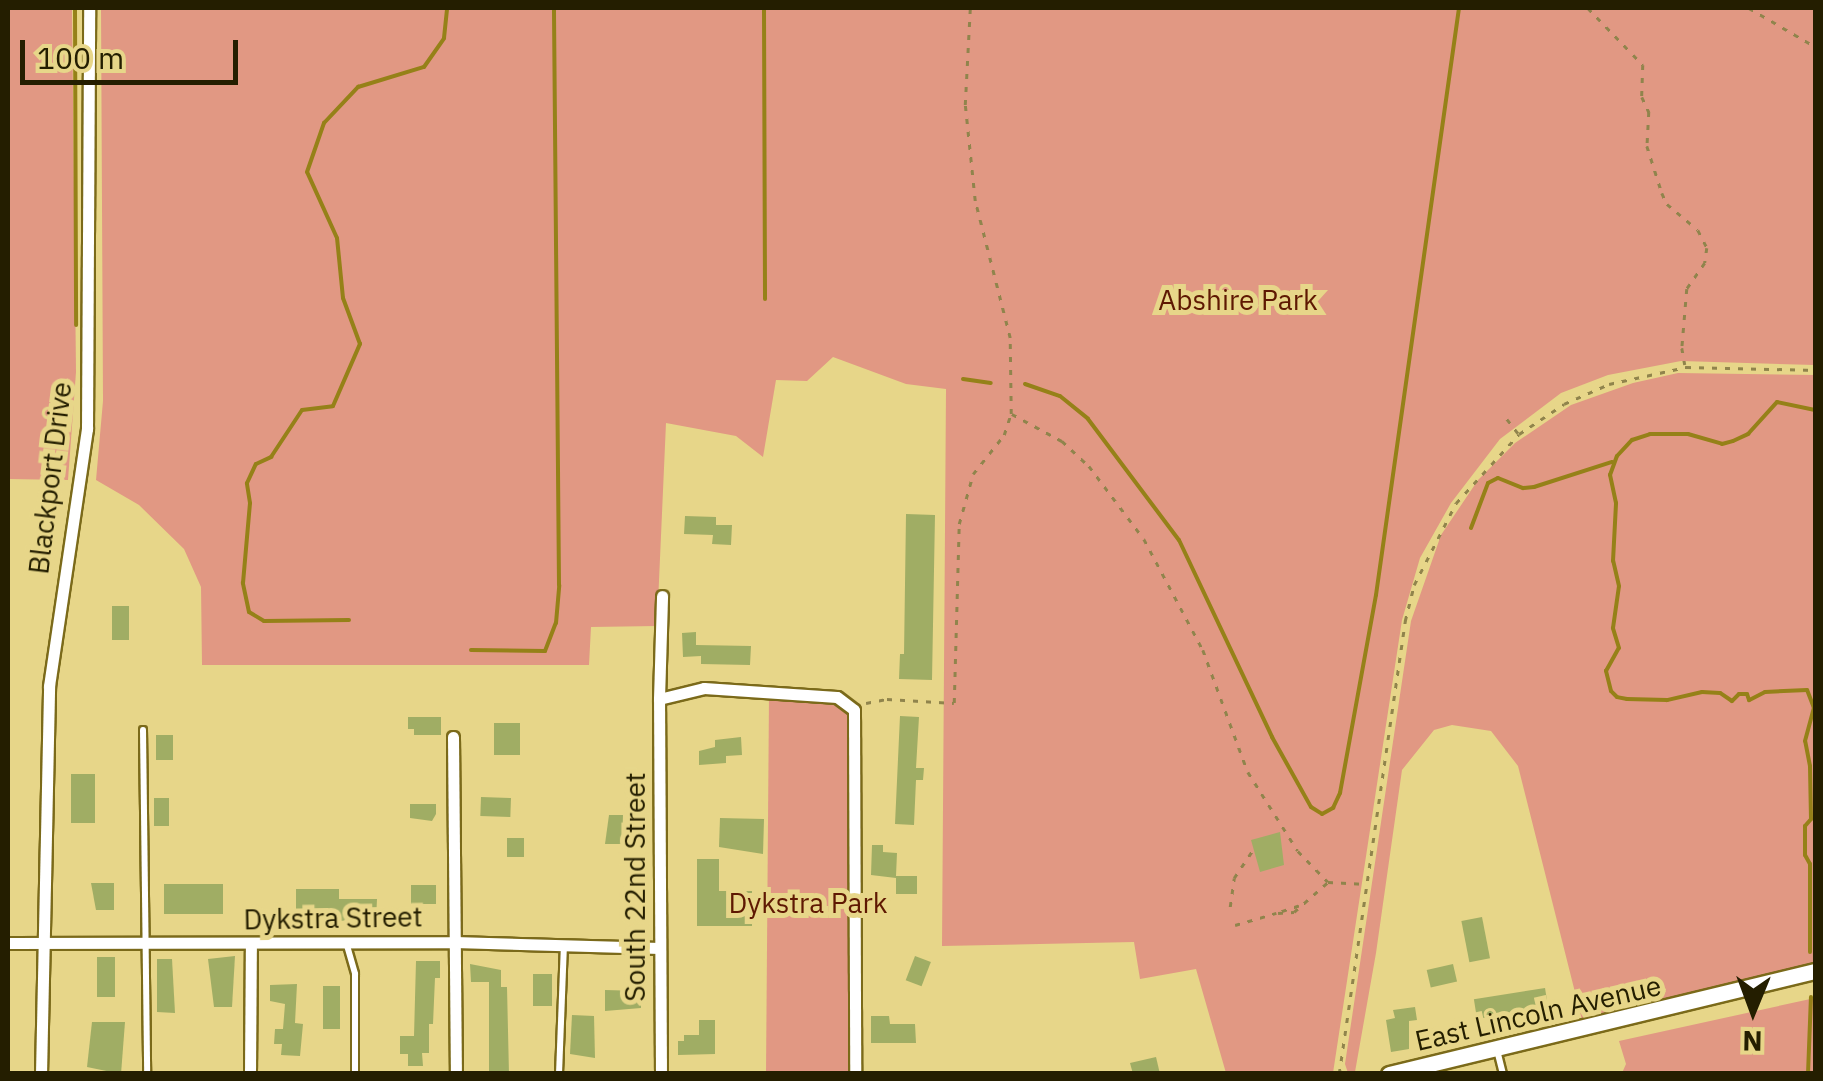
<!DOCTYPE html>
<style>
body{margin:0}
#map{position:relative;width:1823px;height:1081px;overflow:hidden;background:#e7d689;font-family:"IBM Plex Sans",sans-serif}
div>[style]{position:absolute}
.green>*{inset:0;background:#e19883}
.stream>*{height:4px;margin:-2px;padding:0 2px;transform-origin:2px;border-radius:2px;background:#958118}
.building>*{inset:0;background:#a0ad64;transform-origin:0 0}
.path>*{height:2.5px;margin-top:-1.25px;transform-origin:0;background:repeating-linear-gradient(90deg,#90844c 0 5px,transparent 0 13px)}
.roads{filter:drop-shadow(2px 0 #7b6a1a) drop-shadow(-2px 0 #7b6a1a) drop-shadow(0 2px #7b6a1a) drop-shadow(0 -2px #7b6a1a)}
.lane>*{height:6px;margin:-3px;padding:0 3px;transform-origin:3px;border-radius:3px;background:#fff}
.street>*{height:11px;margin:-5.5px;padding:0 5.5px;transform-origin:5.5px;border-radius:5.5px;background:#fff}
.secondary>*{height:15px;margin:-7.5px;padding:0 7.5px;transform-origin:7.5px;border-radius:7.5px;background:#fff}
span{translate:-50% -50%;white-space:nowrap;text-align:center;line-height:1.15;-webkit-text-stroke:10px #e7d689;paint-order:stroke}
.park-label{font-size:28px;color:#5e1802}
.street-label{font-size:28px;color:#241e00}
.frame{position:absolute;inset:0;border:10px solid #241e00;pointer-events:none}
.north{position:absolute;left:1703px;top:961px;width:100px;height:100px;-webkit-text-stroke:8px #e7d689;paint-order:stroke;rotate:181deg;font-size:28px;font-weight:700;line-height:40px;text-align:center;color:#241e00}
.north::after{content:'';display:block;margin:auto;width:35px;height:45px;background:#241e00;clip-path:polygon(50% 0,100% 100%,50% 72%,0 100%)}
.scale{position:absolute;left:20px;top:40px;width:218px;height:45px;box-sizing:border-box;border:5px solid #241e00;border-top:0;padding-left:12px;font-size:30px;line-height:35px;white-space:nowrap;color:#241e00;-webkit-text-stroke:8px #e7d689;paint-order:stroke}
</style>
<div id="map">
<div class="green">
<div style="clip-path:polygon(8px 8px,72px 8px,76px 372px,68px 480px,8px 479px)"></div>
<div style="clip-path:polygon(101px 8px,1815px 8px,1815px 365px,1681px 361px,1608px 375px,1561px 393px,1500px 439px,1451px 503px,1420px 558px,1402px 620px,1333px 1073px,1226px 1073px,1196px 969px,1140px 979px,1134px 942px,942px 946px,946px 389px,906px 384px,833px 357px,807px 381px,776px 380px,763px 457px,736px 436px,666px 423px,657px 626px,591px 627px,589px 665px,202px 665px,201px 587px,184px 549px,139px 505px,96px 480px,103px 401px)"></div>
<div style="clip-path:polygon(1678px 373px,1815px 375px,1815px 963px,1615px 1016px,1582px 1020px,1518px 766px,1491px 731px,1452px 725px,1434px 730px,1402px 770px,1376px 953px,1355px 1072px,1348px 1073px,1345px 1064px,1411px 621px,1441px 535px,1478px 480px,1515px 443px,1571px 405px,1633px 383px)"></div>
<div style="clip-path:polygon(769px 696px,836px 702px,847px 706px,850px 716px,850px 1073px,766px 1074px)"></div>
<div style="clip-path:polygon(1815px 998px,1815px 1073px,1622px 1073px,1626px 1064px,1619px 1041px)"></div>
</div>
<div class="stream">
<div style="left:75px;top:8px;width:317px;rotate:89.8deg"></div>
<div style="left:764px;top:8px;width:291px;rotate:89.8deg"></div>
<div style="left:963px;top:379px;width:28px;rotate:8deg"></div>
<div style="left:1025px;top:384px;width:37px;rotate:19deg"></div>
<div style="left:1060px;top:396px;width:36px;rotate:39deg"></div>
<div style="left:1088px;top:419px;width:151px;rotate:53.1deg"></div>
<div style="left:1179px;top:540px;width:218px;rotate:64.7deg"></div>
<div style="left:1272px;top:737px;width:80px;rotate:60.9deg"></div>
<div style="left:1311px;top:807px;width:13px;rotate:32deg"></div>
<div style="left:1322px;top:814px;width:13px;rotate:-29deg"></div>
<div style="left:1333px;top:808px;width:17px;rotate:-65deg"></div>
<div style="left:1340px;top:793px;width:201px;rotate:-79.7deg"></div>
<div style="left:1376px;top:595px;width:593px;rotate:-81.95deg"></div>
<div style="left:1471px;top:528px;width:48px;rotate:-69.3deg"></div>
<div style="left:1488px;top:483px;width:11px;rotate:-27deg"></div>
<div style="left:1498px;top:478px;width:27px;rotate:22deg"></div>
<div style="left:1523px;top:488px;width:11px;rotate:-5deg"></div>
<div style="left:1534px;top:487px;width:82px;rotate:-17.8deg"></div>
<div style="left:349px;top:620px;width:85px;rotate:179.3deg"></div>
<div style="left:264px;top:621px;width:17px;rotate:-149deg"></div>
<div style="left:249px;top:612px;width:30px;rotate:-102deg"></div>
<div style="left:243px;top:583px;width:80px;rotate:-85deg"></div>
<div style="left:250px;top:503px;width:20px;rotate:-99deg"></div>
<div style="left:247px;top:483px;width:21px;rotate:-65deg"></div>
<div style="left:256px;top:464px;width:17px;rotate:-25deg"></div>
<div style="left:271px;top:457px;width:56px;rotate:-56.6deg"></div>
<div style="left:302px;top:410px;width:31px;rotate:-7deg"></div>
<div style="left:333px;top:406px;width:68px;rotate:-66.5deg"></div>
<div style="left:360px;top:344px;width:49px;rotate:-110.3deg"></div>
<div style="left:343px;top:298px;width:60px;rotate:-95.7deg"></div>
<div style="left:337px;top:238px;width:72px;rotate:-114.4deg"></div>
<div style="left:307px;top:172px;width:52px;rotate:-70.9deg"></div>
<div style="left:324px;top:123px;width:50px;rotate:-46.6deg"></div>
<div style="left:358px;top:87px;width:69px;rotate:-16.9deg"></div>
<div style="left:424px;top:67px;width:35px;rotate:-55deg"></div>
<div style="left:444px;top:38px;width:30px;rotate:-84deg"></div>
<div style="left:471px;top:650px;width:74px;rotate:0.8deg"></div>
<div style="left:545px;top:651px;width:30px;rotate:-69deg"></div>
<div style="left:556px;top:623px;width:38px;rotate:-85deg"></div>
<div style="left:559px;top:585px;width:577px;rotate:-90.5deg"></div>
<div style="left:1810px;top:952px;width:88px;rotate:-90deg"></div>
<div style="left:1810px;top:864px;width:10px;rotate:-119deg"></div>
<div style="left:1805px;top:855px;width:29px;rotate:-90deg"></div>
<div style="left:1805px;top:826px;width:9px;rotate:-49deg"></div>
<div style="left:1811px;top:819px;width:53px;rotate:-91.1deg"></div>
<div style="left:1810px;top:766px;width:25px;rotate:-101deg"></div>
<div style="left:1805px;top:741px;width:34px;rotate:-75deg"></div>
<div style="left:1814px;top:708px;width:19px;rotate:-111deg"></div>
<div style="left:1807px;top:690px;width:42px;rotate:177.3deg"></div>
<div style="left:1765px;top:692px;width:18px;rotate:153deg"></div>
<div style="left:1749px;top:700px;width:6px;rotate:-108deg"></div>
<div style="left:1747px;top:694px;width:8px;rotate:180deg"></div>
<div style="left:1739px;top:694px;width:10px;rotate:135deg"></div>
<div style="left:1732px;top:701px;width:14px;rotate:-146deg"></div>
<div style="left:1720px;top:693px;width:18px;rotate:-177deg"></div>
<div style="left:1702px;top:692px;width:36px;rotate:167deg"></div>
<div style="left:1667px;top:700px;width:40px;rotate:-178.6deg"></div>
<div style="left:1627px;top:699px;width:10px;rotate:-169deg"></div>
<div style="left:1617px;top:697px;width:8px;rotate:-135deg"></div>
<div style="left:1611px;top:691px;width:21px;rotate:-104deg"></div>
<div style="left:1606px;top:671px;width:26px;rotate:-61deg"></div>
<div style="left:1619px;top:648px;width:21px;rotate:-107deg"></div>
<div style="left:1613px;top:628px;width:42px;rotate:-81.9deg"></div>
<div style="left:1619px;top:586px;width:26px;rotate:-103deg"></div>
<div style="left:1613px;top:561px;width:58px;rotate:-87deg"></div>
<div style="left:1616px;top:503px;width:29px;rotate:-102deg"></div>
<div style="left:1610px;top:475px;width:20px;rotate:-70deg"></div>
<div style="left:1617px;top:456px;width:22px;rotate:-47deg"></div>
<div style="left:1632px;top:440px;width:19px;rotate:-18deg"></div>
<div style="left:1650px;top:434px;width:38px"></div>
<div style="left:1688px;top:434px;width:35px;rotate:16deg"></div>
<div style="left:1722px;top:444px;width:11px;rotate:-15deg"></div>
<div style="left:1733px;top:441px;width:17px;rotate:-25deg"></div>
<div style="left:1748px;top:434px;width:43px;rotate:-47.8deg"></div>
<div style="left:1777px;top:402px;width:40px;rotate:12deg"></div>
<div style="left:1808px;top:1074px;width:77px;rotate:-87.8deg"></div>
</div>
<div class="building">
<div style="clip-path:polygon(906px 514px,935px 515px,932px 680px,899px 679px,900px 654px,904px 654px)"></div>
<div style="clip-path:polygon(685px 516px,716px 517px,716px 525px,732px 525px,731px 545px,712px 544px,713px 535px,684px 534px)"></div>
<div style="left:112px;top:606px;width:17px;height:34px"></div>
<div style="clip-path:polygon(696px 632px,696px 645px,751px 646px,750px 665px,701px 664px,701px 656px,683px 657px,682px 633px)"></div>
<div style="clip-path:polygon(900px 716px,919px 717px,916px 768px,924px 768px,923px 780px,916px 780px,914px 825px,895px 824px)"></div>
<div style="clip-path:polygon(408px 717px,441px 717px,441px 735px,414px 735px,414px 729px,408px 729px)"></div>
<div style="left:494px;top:723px;width:26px;height:32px"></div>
<div style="left:156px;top:735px;width:17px;height:25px"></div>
<div style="clip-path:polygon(741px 737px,742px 755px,726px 756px,726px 763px,699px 765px,699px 751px,715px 747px,715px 740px)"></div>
<div style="left:71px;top:774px;width:24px;height:49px"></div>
<div style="left:481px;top:797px;width:30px;height:19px;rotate:2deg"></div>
<div style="left:154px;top:798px;width:15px;height:28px"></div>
<div style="clip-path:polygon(410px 804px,436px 804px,436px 814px,432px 821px,410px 818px)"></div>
<div style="clip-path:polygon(609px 815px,623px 815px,622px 844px,605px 844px)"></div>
<div style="clip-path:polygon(720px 818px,764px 819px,763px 854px,719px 847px)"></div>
<div style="clip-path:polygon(1280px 832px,1284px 865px,1260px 872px,1251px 840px)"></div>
<div style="left:507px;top:838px;width:17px;height:19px"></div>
<div style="clip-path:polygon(872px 845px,883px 845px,883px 852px,897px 853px,896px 876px,917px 876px,917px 894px,896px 894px,896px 878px,871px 875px)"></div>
<div style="clip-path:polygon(697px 859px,719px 859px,719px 891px,752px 891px,752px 926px,697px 926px)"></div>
<div style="clip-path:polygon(91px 883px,114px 883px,114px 910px,96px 910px)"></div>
<div style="left:164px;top:884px;width:59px;height:30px"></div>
<div style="left:411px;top:885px;width:25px;height:19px"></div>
<div style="clip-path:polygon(296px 889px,339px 889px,339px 899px,377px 899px,376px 920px,304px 924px,296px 920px)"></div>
<div style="left:1482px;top:917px;width:42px;height:21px;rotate:79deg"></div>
<div style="clip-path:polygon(235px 956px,232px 1007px,214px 1007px,208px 959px)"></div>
<div style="left:915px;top:956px;width:17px;height:26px;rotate:21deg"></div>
<div style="left:97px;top:957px;width:18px;height:40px"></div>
<div style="clip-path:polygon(157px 959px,172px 959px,175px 1013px,157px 1012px)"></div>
<div style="clip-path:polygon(416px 961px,440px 961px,440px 978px,435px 978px,433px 1024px,429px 1024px,429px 1053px,422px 1053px,423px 1066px,408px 1066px,408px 1054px,400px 1054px,400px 1036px,414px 1036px)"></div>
<div style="clip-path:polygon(470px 964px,501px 970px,501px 987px,507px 987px,509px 1074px,489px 1074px,489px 982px,471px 982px)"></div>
<div style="left:1453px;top:964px;width:18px;height:27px;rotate:77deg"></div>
<div style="left:533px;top:974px;width:19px;height:32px"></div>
<div style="clip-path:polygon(297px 984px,295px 1023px,303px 1024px,300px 1056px,281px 1055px,282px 1044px,274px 1044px,275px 1029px,283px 1029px,285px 1004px,270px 1001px,270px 985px)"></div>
<div style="left:323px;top:986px;width:17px;height:43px"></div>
<div style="left:1545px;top:988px;width:20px;height:72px;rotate:81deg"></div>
<div style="clip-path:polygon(605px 990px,641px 991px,641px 1008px,605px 1011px)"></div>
<div style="clip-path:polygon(1415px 1007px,1417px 1020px,1409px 1021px,1409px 1049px,1391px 1052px,1386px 1020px,1395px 1018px,1393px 1010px)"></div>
<div style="clip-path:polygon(572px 1015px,594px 1016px,595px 1058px,570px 1054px)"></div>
<div style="clip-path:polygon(871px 1016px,889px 1016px,890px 1024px,915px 1024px,916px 1043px,871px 1043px)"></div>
<div style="clip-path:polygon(699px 1020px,715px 1020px,715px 1054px,678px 1055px,678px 1041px,684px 1041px,684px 1035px,699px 1035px)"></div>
<div style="clip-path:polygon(92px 1022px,125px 1022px,121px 1074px,87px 1067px)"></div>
<div style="clip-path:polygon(1156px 1057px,1160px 1074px,1133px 1074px,1130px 1063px)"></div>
</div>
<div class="path">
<div style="left:1588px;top:8px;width:79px;rotate:46deg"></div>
<div style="left:1643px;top:65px;width:32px;rotate:92deg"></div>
<div style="left:1642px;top:97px;width:17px;rotate:65deg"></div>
<div style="left:1649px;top:112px;width:34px;rotate:93deg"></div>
<div style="left:1647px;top:146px;width:49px;rotate:72.3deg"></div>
<div style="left:1662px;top:193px;width:12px;rotate:66deg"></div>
<div style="left:1667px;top:204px;width:40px;rotate:40deg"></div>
<div style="left:1698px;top:230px;width:20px;rotate:63deg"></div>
<div style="left:1707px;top:248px;width:15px;rotate:98deg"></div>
<div style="left:1705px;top:263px;width:32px;rotate:125deg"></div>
<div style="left:1687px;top:289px;width:59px;rotate:94.8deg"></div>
<div style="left:1682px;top:348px;width:17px;rotate:80deg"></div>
<div style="left:1749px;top:8px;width:78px;rotate:30.2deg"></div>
<div style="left:1012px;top:414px;width:57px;rotate:28.4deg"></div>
<div style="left:1062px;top:441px;width:37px;rotate:43deg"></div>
<div style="left:1089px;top:466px;width:91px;rotate:53deg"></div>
<div style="left:1144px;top:539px;width:126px;rotate:62deg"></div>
<div style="left:1203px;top:650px;width:130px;rotate:69.8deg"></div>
<div style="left:1248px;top:772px;width:93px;rotate:57.7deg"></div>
<div style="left:1298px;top:851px;width:43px;rotate:45.9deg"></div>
<div style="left:1507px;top:419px;width:18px;rotate:52deg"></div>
<div style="left:866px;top:703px;width:21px;rotate:-11deg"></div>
<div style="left:887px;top:699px;width:67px;rotate:3.4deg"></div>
<div style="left:954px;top:703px;width:179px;rotate:-88.4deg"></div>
<div style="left:959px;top:524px;width:52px;rotate:-74.4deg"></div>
<div style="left:973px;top:474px;width:50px;rotate:-51.5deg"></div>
<div style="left:1004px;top:435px;width:22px;rotate:-72deg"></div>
<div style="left:1011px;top:414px;width:76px;rotate:-90.8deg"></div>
<div style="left:1010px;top:338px;width:141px;rotate:-104.3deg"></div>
<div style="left:975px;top:201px;width:97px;rotate:-95.9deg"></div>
<div style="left:965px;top:105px;width:97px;rotate:-87deg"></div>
<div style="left:1299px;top:906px;width:22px;rotate:162deg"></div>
<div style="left:1278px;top:913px;width:16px;rotate:-4deg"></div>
<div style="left:1294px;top:912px;width:45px;rotate:-41.4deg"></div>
<div style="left:1328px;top:882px;width:39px;rotate:3deg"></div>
<div style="left:1230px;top:907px;width:29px;rotate:-82deg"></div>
<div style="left:1234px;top:878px;width:34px;rotate:-56deg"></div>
<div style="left:1235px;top:925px;width:43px;rotate:-16.3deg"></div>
<div style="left:1339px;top:1074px;width:458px;rotate:-81.7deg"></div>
<div style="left:1405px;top:621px;width:37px;rotate:-76deg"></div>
<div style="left:1414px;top:585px;width:92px;rotate:-62.9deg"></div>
<div style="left:1456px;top:503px;width:93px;rotate:-47.6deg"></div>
<div style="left:1519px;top:434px;width:54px;rotate:-33.7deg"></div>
<div style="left:1564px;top:404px;width:49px;rotate:-24deg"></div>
<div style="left:1609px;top:384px;width:79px;rotate:-12.4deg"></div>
<div style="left:1686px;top:367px;width:130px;rotate:1.3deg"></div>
</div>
<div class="roads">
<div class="lane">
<div style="left:143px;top:730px;width:344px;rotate:89.3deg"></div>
<div style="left:346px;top:942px;width:33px;rotate:74deg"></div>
<div style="left:355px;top:974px;width:100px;rotate:90deg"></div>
<div style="left:1497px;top:1050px;width:25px;rotate:76deg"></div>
<div style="left:559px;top:1074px;width:128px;rotate:-87.8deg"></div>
</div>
<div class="street">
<div style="left:659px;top:699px;width:103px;rotate:-88.3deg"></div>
<div style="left:453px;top:737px;width:337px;rotate:89.5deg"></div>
<div style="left:8px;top:943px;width:446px;rotate:-0.1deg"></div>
<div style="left:454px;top:942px;width:206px;rotate:1.7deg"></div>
<div style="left:41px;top:1074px;width:388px;rotate:-88.8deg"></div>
<div style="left:49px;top:686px;width:260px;rotate:-81.6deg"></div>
<div style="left:87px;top:429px;width:421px;rotate:-89.7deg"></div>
<div style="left:250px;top:1074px;width:131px;rotate:-89.6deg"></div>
<div style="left:661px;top:1074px;width:375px;rotate:-90.3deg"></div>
<div style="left:659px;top:699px;width:46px;rotate:-13.7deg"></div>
<div style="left:704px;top:688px;width:133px;rotate:3.9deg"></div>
<div style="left:837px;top:697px;width:21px;rotate:37deg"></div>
<div style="left:854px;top:710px;width:364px;rotate:89.8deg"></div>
</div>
<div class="secondary">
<div style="left:1389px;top:1074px;width:439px;rotate:-13.6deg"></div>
</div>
</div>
<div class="park-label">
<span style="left:1238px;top:300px">Abshire Park</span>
<span style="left:808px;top:903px">Dykstra Park</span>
</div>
<div class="street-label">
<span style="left:50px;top:478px;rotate:-83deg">Blackport Drive</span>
<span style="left:635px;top:887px;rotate:-90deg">South 22nd Street</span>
<span style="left:333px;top:918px;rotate:-1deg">Dykstra Street</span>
<span style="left:1538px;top:1013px;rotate:-13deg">East Lincoln Avenue</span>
</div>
<div class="frame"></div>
<div class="north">N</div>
<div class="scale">100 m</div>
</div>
